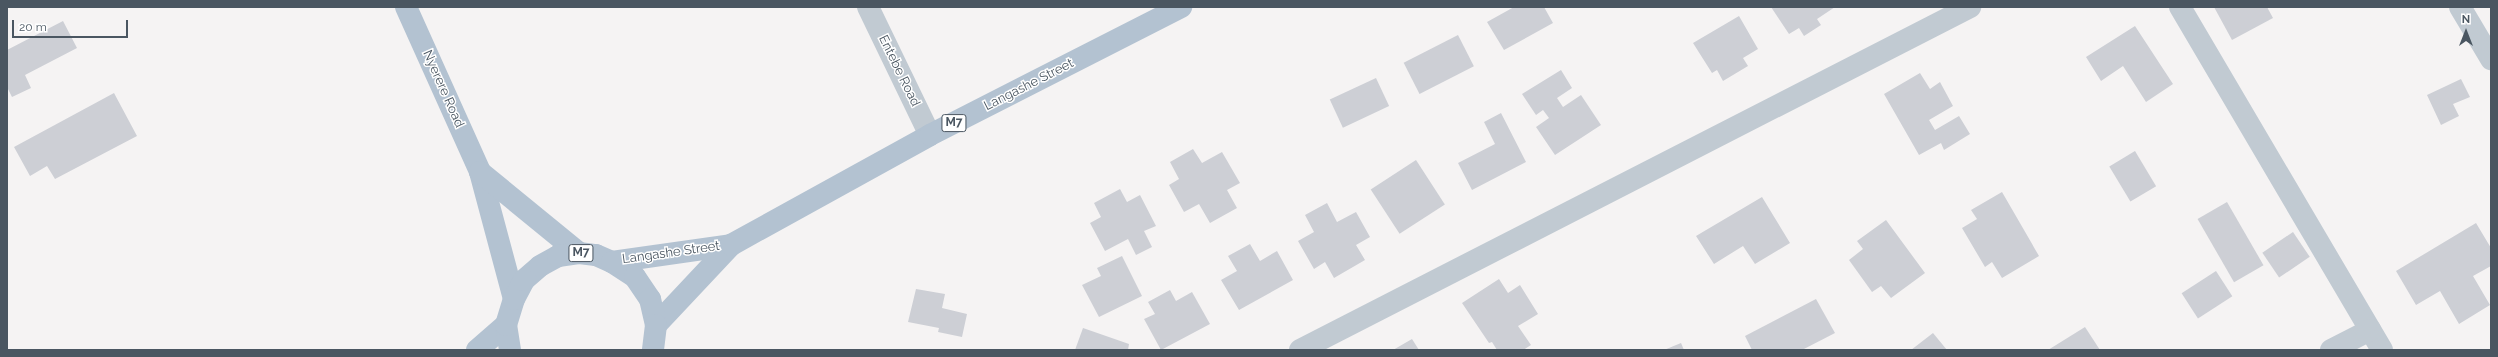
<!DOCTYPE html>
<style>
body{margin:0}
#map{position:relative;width:2498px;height:357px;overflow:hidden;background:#f5f3f3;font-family:Raleway,sans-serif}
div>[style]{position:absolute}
.building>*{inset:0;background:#cdcfd5;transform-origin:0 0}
.minor>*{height:22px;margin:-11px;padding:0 11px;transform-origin:11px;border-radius:11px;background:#c1cad2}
.major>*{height:22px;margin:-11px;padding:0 11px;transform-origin:11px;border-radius:11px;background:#b3c2d1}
span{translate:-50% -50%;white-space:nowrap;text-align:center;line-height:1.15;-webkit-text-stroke:3px #fff;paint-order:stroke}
.shield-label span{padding:1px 3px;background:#fff;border:1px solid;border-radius:3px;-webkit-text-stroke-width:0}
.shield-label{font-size:12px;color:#4a5661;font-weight:700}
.street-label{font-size:13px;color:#4a5661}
.frame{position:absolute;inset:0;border:8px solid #4a5661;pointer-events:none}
.north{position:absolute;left:2446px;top:12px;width:40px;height:40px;-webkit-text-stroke:3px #fff;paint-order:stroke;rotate:0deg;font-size:11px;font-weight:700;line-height:16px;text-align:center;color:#4a5661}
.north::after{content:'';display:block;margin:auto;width:14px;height:18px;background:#4a5661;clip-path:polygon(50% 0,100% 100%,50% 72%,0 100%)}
.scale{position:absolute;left:12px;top:20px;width:116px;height:18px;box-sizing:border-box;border:2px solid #4a5661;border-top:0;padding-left:5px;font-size:12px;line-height:14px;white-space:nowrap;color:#4a5661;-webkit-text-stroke:3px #fff;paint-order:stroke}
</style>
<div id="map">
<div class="building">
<div style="clip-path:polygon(1514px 7px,1544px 7px,1553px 23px,1504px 50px,1487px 22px)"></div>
<div style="clip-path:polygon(1771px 7px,1835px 7px,1817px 19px,1821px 25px,1804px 36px,1799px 28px,1789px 34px)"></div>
<div style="clip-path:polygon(2214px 7px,2267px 7px,2273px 18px,2232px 40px)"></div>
<div style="clip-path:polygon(1739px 16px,1758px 49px,1743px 58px,1748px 66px,1723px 81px,1717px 70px,1712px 73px,1693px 43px)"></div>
<div style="clip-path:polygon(63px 21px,77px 48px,25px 75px,31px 88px,12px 97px,7px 87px,7px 50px)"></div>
<div style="clip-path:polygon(2135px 26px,2173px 84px,2146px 102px,2123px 66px,2101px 81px,2086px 57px)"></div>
<div style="left:1458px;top:35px;width:35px;height:61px;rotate:63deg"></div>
<div style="clip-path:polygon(1561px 70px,1572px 88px,1557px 98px,1563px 107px,1581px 95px,1601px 125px,1555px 155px,1536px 127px,1549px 118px,1543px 110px,1536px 115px,1522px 94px)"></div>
<div style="clip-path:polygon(1920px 73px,1930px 89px,1940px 82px,1953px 106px,1929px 120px,1935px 130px,1959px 116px,1970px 134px,1944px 150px,1941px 143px,1919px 155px,1884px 94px)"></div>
<div style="left:1376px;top:78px;width:31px;height:51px;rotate:65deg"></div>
<div style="clip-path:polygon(2461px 79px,2470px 97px,2453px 104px,2459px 116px,2441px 125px,2427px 95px)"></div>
<div style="clip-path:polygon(114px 93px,137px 136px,55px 179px,47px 166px,30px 176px,14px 147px)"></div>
<div style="clip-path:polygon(1501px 113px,1526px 162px,1472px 190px,1458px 163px,1495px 144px,1484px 122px)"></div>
<div style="clip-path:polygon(1193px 149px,1202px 163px,1222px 152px,1240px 183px,1227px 190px,1237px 208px,1210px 223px,1199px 204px,1184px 212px,1169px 185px,1179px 179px,1170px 162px)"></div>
<div style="left:2135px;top:151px;width:41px;height:30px;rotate:59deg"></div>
<div style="left:1416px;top:160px;width:53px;height:54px;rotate:57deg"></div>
<div style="clip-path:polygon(1120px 189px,1127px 202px,1140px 195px,1156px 226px,1144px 231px,1152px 247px,1136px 255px,1128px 239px,1105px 251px,1090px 223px,1101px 217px,1094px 203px)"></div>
<div style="clip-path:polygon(2002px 192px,2039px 256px,2002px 278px,1992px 262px,1985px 267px,1962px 228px,1977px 219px,1971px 210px)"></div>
<div style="clip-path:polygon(1762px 197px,1790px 243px,1755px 264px,1743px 246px,1714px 264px,1696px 236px)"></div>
<div style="left:2227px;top:202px;width:73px;height:34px;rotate:60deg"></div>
<div style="clip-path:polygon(1327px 203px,1337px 222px,1356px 212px,1370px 237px,1356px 245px,1365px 260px,1334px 278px,1325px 262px,1314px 269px,1298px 241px,1314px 232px,1305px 215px)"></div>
<div style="clip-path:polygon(1886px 220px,1925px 273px,1891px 298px,1881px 286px,1872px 292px,1849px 260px,1863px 249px,1857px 241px)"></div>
<div style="clip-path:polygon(2476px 223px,2491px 248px,2491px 266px,2473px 276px,2490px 305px,2459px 324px,2440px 291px,2416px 305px,2396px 271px)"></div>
<div style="left:2293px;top:232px;width:30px;height:37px;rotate:56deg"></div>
<div style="clip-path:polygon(1250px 244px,1260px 261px,1277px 251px,1293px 280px,1239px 310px,1221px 280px,1237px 271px,1228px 256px)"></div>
<div style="clip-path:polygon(1122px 256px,1142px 296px,1099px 317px,1082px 285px,1101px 276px,1097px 268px)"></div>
<div style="left:2216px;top:271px;width:30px;height:41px;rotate:57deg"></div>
<div style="clip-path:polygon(1499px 279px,1508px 293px,1520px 285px,1538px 314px,1518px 326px,1531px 345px,1523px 350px,1497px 350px,1492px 342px,1489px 343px,1462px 303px)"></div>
<div style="clip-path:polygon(916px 289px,945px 294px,942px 308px,967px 314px,962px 337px,938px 332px,939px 328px,908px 322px)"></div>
<div style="clip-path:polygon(1170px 290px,1176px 301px,1192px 292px,1210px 324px,1161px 350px,1144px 319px,1155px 314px,1148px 302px)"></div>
<div style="clip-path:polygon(1816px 299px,1835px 333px,1802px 350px,1752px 350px,1745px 336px)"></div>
<div style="clip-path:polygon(2085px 327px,2100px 350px,2048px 350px)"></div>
<div style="clip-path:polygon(1083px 328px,1129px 344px,1128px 350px,1075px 350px)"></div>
<div style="clip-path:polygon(1933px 333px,1947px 350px,1911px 350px)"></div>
<div style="clip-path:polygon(1412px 339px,1419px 350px,1393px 350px)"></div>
<div style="clip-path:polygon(1681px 343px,1684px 350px,1664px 350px)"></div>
</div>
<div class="minor">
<div style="left:868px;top:7px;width:142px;rotate:64.2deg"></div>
<div style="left:2180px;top:7px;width:398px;rotate:59.5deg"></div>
<div style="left:2460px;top:7px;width:61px;rotate:59.2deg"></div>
<div style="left:1300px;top:350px;width:753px;rotate:-27.11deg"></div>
<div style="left:2331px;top:350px;width:44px;rotate:-27.1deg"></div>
</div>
<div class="major">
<div style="left:406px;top:7px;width:181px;rotate:65.8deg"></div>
<div style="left:480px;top:172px;width:131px;rotate:75deg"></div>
<div style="left:480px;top:172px;width:128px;rotate:39.3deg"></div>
<div style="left:612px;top:262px;width:120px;rotate:-8.1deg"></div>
<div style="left:656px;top:325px;width:110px;rotate:-46.8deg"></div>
<div style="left:731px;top:245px;width:227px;rotate:-28.9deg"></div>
<div style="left:930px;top:135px;width:282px;rotate:-27deg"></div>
<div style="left:477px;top:350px;width:38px;rotate:-41deg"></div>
<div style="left:510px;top:350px;width:25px;rotate:-99deg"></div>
<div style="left:506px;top:325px;width:27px;rotate:-73deg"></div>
<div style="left:514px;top:299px;width:21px;rotate:-62deg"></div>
<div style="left:524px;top:280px;width:21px;rotate:-41deg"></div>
<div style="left:540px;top:266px;width:21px;rotate:-29deg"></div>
<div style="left:558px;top:256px;width:21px;rotate:-8deg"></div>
<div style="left:579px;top:253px;width:17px;rotate:7deg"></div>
<div style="left:596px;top:255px;width:17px;rotate:24deg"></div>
<div style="left:612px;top:262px;width:27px;rotate:33deg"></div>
<div style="left:635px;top:277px;width:27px;rotate:56deg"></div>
<div style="left:650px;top:299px;width:27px;rotate:77deg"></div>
<div style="left:656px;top:325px;width:25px;rotate:97deg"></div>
</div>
<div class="shield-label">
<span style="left:954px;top:123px">M7</span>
<span style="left:581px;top:253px">M7</span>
</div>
<div class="street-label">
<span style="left:899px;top:71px;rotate:64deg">Entebe Road</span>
<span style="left:1029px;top:85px;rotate:-27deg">Langashe Street</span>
<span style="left:443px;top:89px;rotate:66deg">Nyerere Road</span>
<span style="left:671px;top:253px;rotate:-8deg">Langashe Street</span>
</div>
<div class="frame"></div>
<div class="north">N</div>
<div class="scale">20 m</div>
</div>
